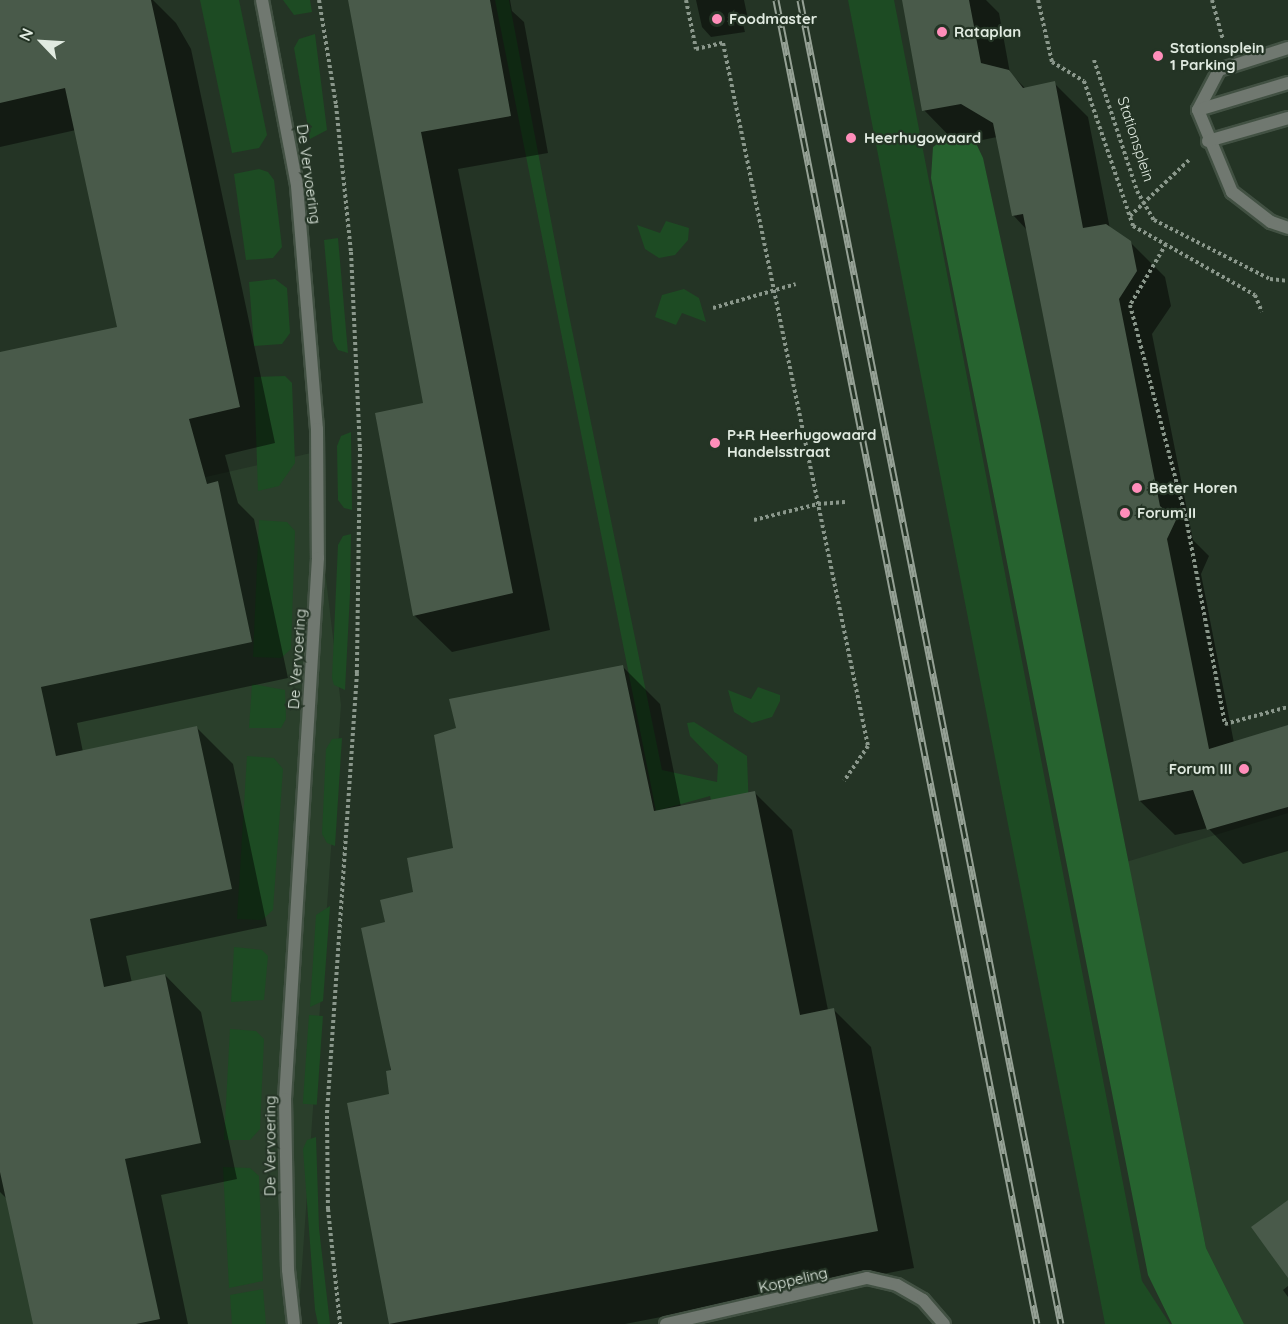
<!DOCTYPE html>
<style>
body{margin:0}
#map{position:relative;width:1288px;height:1324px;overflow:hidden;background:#243425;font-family:Quicksand,sans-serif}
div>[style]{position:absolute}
.built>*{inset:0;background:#2a3f2b}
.green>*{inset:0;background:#1d4b23;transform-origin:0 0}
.water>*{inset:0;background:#26632f}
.shadow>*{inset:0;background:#0007}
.building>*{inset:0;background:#495a4a}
.path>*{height:4px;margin-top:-2px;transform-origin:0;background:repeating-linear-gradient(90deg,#8a978b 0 3px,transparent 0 6px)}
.roads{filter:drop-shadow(2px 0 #425143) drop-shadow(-2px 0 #425143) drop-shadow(0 2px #425143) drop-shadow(0 -2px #425143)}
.service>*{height:12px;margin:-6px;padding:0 6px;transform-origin:6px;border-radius:6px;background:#707870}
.minor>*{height:12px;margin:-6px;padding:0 6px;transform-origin:6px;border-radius:6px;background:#707870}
.tertiary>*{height:12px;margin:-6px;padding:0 6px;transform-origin:6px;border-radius:6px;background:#707870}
.rail>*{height:7px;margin-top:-3.5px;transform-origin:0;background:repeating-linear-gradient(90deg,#243425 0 14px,#95a195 0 28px);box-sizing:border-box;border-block:2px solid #95a195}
.dots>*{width:16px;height:16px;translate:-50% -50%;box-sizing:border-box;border:3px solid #243425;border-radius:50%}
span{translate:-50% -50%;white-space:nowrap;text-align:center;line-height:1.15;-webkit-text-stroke:4.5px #243425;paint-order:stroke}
.poi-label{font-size:15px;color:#e0eae0;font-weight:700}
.left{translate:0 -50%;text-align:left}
.right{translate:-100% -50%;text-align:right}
.street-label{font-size:15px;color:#e0eae0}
.north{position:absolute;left:12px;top:12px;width:60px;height:60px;-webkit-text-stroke:4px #243425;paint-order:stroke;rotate:295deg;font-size:16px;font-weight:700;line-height:24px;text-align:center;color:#e0eae0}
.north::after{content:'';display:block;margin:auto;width:21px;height:27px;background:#e0eae0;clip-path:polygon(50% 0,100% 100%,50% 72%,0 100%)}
</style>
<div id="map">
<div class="built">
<div style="clip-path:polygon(311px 453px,341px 705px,298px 1324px,0 1324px,0 524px)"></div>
<div style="clip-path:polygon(1288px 813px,1288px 1324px,1244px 1324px,1206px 1248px,1126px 862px)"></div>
</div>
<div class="green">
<div style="clip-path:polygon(200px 0,239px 0,267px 135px,259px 148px,232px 153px)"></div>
<div style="clip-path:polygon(283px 0,310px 0,312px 12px,294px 15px)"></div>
<div style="clip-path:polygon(495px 0,509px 0,569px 315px,662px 770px,717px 782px,718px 765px,690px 736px,687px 723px,694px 722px,747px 756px,749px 812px,715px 816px,710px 796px,656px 811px)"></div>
<div style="clip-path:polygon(848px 0,894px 0,1142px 1281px,1170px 1324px,1105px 1324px)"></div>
<div style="clip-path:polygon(315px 34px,327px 130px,310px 139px,294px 48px,299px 39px)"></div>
<div style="clip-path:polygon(259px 169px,268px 172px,274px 180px,282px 247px,273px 258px,246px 260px,234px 174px)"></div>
<div style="clip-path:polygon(666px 221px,689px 228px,688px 240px,675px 255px,659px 258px,645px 249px,637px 225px,660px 233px)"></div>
<div style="clip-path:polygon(338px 238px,348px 353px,338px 350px,333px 341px,324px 240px)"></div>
<div style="clip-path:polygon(275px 279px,287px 288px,290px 333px,282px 344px,254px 346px,249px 282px)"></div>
<div style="clip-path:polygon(684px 289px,699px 298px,706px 322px,682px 313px,676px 325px,655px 317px,662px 295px)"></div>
<div style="clip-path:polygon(285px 376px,292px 383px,295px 463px,279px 486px,258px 491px,254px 377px)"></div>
<div style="clip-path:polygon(351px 432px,352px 510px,344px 508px,338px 500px,337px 446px,341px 436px)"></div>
<div style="clip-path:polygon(259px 520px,287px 522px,295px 531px,291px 649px,281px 658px,253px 657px)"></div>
<div style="clip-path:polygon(351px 534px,350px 594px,345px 690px,334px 685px,332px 678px,338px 545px,343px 536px)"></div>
<div style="clip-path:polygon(252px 684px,285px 690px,286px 719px,281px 728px,249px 728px)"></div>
<div style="clip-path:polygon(758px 687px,780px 695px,780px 701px,772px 717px,752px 723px,734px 712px,728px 690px,751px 699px)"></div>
<div style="clip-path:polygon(342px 738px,335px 846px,327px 843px,322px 834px,326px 749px,332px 739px)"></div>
<div style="clip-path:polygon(247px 756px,274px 758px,283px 769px,273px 910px,262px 920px,237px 919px)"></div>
<div style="clip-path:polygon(330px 906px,323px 1001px,310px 1007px,316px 915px)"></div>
<div style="clip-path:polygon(234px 947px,262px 950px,268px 956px,264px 1000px,231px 1002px)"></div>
<div style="left:309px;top:1015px;width:14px;height:89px;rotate:4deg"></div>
<div style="clip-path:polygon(230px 1029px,256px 1031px,264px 1039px,260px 1129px,250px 1140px,224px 1140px)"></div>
<div style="clip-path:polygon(316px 1137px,319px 1228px,330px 1324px,318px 1324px,315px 1310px,303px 1149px,307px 1140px)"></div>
<div style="clip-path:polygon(223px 1167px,250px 1168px,259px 1176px,263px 1281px,229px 1288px)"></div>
<div style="clip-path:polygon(263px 1289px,266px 1324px,232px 1324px,230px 1295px)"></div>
</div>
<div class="water">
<div style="clip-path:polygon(948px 136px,974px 139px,983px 158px,1040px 421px,1206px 1248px,1244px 1324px,1172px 1324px,1148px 1275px,931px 178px,933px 147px)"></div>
</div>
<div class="shadow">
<div style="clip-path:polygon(0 0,153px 0,176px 23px,191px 49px,275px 443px,225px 455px,238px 503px,254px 519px,288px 678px,77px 723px,83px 752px,197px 728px,233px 764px,267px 926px,126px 956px,132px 983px,165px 975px,201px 1012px,237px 1179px,161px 1195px,188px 1324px,35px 1324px,8px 1200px,0 1192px,0 353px,118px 328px,76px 130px,0 147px)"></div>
<div style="clip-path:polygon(362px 0,510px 0,512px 11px,524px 22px,548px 153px,458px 169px,550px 630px,452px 652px,414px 615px,425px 405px)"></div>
<div style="clip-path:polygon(696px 0,744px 0,748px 19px,742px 20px,745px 32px,711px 37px,702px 27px)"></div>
<div style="clip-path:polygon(903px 0,986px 0,999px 13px,1010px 73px,1026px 89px,1054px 83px,1088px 117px,1110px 229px,1130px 242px,1165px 277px,1171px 306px,1152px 334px,1193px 540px,1209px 556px,1201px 574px,1234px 743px,1288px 727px,1288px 851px,1243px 864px,1208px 828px,1175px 835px,1140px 801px,1027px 230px,1013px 215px,997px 137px,958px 145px,924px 110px)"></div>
<div style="clip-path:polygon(622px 666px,660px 704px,681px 807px,755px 793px,792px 830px,828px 1010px,833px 1009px,871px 1047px,914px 1268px,625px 1324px,390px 1324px,349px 1104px,391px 1095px,387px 923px)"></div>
<div style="clip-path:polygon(1288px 1286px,1288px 1297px,1283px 1290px)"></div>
</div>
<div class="building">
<div style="clip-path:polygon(0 0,151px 0,240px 407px,189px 419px,207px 484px,218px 481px,252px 642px,41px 687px,56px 756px,197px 726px,232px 889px,90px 919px,104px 987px,165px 974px,201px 1143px,125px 1159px,160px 1319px,136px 1324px,33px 1324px,0 1172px,0 352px,117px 327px,65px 88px,0 103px)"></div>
<div style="clip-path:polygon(348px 0,490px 0,511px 116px,421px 132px,513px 593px,413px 616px,375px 413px,423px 403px)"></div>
<div style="clip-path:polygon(902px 0,969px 0,981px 63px,1009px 70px,1023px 88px,1055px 81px,1083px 228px,1106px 224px,1131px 241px,1137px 271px,1119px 299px,1160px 506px,1176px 520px,1167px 539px,1209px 749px,1288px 725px,1288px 807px,1207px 830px,1193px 790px,1139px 801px,1023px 214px,1012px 216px,993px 123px,961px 104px,922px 111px)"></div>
<div style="clip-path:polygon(623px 665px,654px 811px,755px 791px,800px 1015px,834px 1008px,878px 1231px,389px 1324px,347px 1103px,389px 1094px,386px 1071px,391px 1070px,361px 928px,385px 922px,380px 900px,413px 892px,407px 858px,453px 848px,434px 735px,456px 728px,449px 699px)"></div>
<div style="clip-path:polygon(1288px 1200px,1288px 1278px,1251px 1227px)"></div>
</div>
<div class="path">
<div style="left:319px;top:0;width:106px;rotate:80.8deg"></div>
<div style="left:336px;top:105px;width:148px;rotate:84.2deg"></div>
<div style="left:351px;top:252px;width:196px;rotate:87.4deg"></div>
<div style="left:360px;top:448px;width:225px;rotate:90.8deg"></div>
<div style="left:357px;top:673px;width:444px;rotate:93.9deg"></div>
<div style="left:327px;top:1116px;width:93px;rotate:89.4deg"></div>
<div style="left:328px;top:1209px;width:116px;rotate:84deg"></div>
<div style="left:686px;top:0;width:50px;rotate:78.5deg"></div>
<div style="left:696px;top:49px;width:28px;rotate:-13deg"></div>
<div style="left:723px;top:43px;width:718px;rotate:78.35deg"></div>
<div style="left:868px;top:746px;width:42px;rotate:124.4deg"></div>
<div style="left:1038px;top:0;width:64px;rotate:77.3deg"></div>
<div style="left:1052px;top:62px;width:37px;rotate:31deg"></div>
<div style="left:1084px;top:81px;width:153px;rotate:71.3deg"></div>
<div style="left:1133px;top:226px;width:140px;rotate:29.5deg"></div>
<div style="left:1255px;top:295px;width:18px;rotate:68deg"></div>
<div style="left:1212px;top:0;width:41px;rotate:74.6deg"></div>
<div style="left:1094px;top:60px;width:138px;rotate:71.8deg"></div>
<div style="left:1137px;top:191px;width:34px;rotate:60deg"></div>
<div style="left:1154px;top:220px;width:130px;rotate:27deg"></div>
<div style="left:1270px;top:279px;width:18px;rotate:6deg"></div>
<div style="left:1130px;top:216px;width:83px;rotate:-43.5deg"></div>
<div style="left:1166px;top:244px;width:71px;rotate:120.5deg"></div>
<div style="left:1130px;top:305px;width:220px;rotate:75.3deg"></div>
<div style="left:1186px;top:518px;width:210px;rotate:79.3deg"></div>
<div style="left:1225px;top:724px;width:65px;rotate:-15.1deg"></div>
<div style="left:713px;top:308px;width:86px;rotate:-16.1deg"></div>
<div style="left:754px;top:520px;width:66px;rotate:-14deg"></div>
<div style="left:818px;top:504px;width:27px;rotate:-4deg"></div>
</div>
<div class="roads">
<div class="service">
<div style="left:1288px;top:48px;width:72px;rotate:162.3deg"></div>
<div style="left:1219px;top:70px;width:45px;rotate:117.7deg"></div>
<div style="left:1198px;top:110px;width:89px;rotate:67.5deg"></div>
<div style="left:1232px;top:192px;width:49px;rotate:37.6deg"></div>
<div style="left:1271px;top:222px;width:18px;rotate:19deg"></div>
<div style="left:1198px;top:110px;width:94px;rotate:-16.7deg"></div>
<div style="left:1208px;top:141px;width:83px;rotate:-16deg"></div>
</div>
<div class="minor">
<div style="left:666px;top:1324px;width:206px;rotate:-12.9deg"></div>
<div style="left:867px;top:1278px;width:31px;rotate:13deg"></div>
<div style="left:897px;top:1285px;width:30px;rotate:30deg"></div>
<div style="left:923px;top:1300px;width:32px;rotate:49deg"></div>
</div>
<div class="tertiary">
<div style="left:262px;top:0;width:189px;rotate:79.3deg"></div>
<div style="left:297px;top:186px;width:244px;rotate:85.3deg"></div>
<div style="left:317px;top:429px;width:129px;rotate:89.6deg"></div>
<div style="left:318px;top:558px;width:542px;rotate:93.49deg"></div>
<div style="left:285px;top:1099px;width:171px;rotate:89deg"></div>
<div style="left:288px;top:1270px;width:54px;rotate:83.7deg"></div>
</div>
</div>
<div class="rail">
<div style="left:776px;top:0;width:1349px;rotate:78.85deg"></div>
<div style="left:800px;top:0;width:1349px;rotate:78.85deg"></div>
</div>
<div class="dots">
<div style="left:717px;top:19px;background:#ff8eba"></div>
<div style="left:942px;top:32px;background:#ff8eba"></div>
<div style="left:1158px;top:56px;background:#ff8eba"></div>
<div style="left:851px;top:138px;background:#ff8eba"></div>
<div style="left:715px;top:443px;background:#ff8eba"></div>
<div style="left:1137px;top:488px;background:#ff8eba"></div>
<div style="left:1125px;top:513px;background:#ff8eba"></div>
<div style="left:1244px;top:769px;background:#ff8eba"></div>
</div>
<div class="poi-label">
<span class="left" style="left:729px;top:19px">Foodmaster</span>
<span class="left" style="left:954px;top:32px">Rataplan</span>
<span class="left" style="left:1170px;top:56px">Stationsplein<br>1 Parking</span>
<span class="left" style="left:864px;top:138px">Heerhugowaard</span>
<span class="left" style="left:727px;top:443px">P+R Heerhugowaard<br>Handelsstraat</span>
<span class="left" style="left:1149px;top:488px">Beter Horen</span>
<span class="left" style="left:1137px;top:513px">Forum II</span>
<span class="right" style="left:1232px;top:769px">Forum III</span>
</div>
<div class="street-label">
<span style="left:1136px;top:139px;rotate:72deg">Stationsplein</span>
<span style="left:309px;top:174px;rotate:82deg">De Vervoering</span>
<span style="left:297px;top:659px;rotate:-86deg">De Vervoering</span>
<span style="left:270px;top:1146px;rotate:-90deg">De Vervoering</span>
<span style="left:793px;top:1280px;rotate:-13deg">Koppeling</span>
</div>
<div class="north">N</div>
</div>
